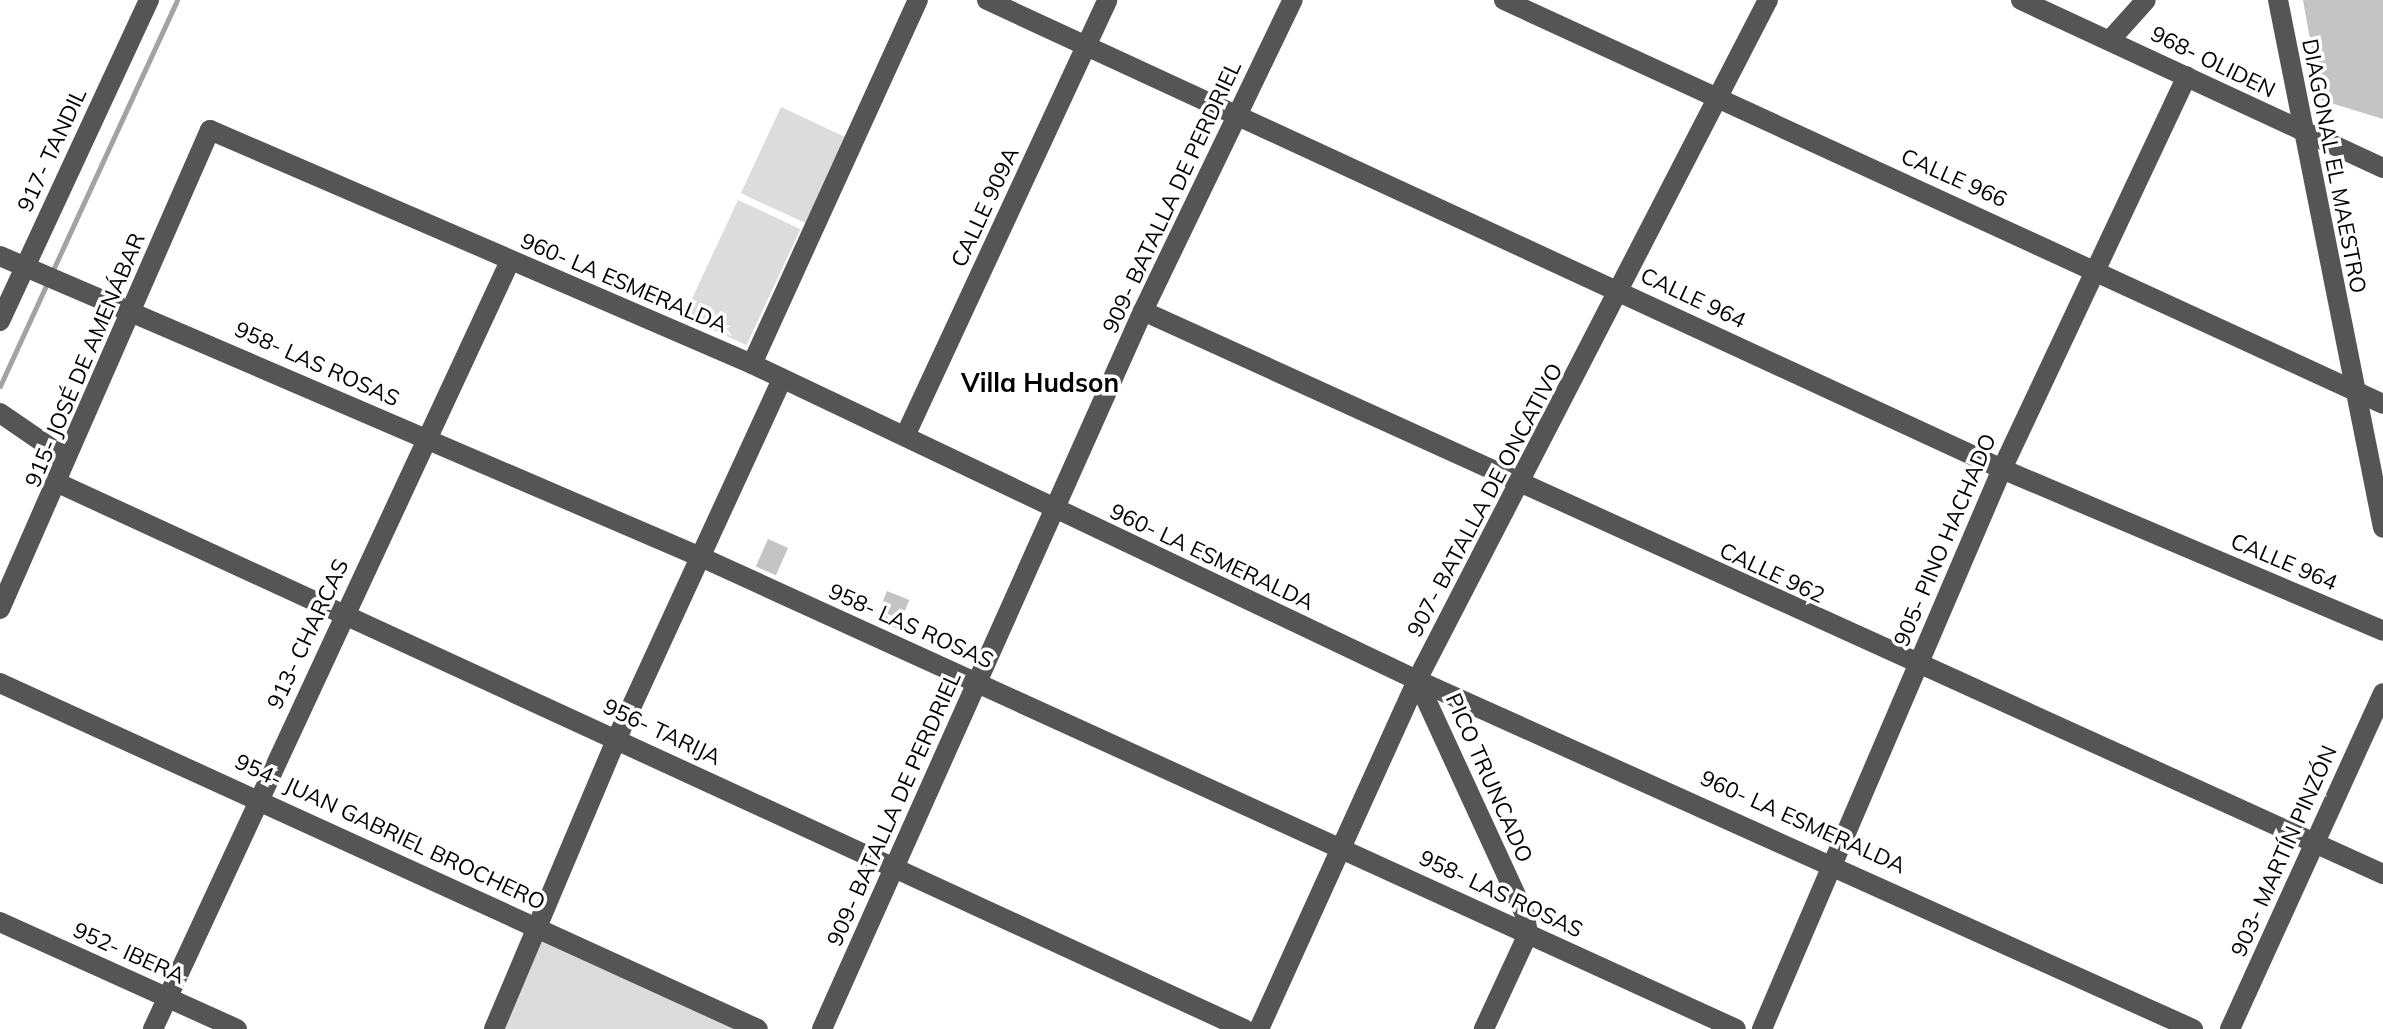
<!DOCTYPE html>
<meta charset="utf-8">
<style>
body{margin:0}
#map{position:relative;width:2383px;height:1029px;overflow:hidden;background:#fff;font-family:Mulish,sans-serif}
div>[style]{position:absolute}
.green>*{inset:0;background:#dcdcdc;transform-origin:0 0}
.stream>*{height:5px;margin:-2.5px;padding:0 2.5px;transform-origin:2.5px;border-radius:2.5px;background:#a3a3a3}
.building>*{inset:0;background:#c4c4c4;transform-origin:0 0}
.minor>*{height:20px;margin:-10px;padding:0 10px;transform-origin:10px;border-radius:10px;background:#555}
span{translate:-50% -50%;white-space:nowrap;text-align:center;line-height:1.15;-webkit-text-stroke:7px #fff;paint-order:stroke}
.street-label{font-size:22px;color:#000}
.quarter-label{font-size:26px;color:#000;font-weight:700}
</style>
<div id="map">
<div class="green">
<div style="left:781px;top:107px;width:71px;height:95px;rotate:25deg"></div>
<div style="left:738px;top:200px;width:69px;height:128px;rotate:25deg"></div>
<div style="clip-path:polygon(543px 936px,744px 1029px,502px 1029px)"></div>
</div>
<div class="stream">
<div style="left:52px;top:272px;width:299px;rotate:-65.3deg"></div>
<div style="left:0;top:386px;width:115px;rotate:-65.4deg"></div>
</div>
<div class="building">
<div style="clip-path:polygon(2303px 0,2383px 0,2383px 119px,2321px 100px)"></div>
<div style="left:768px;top:539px;width:22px;height:30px;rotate:24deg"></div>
<div style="left:887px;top:591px;width:24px;height:31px;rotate:22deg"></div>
</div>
<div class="minor">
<div style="left:987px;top:0;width:1118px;rotate:24.8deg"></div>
<div style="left:2002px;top:469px;width:414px;rotate:23deg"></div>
<div style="left:1504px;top:0;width:967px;rotate:24.68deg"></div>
<div style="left:2021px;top:0;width:399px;rotate:24.9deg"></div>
<div style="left:2278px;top:0;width:538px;rotate:78.75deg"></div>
<div style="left:2111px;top:39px;width:52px;rotate:-48.1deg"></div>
<div style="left:0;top:256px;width:765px;rotate:23.25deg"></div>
<div style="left:703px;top:558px;width:1135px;rotate:24.51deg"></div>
<div style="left:1143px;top:311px;width:1362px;rotate:24.42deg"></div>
<div style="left:0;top:321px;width:354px;rotate:-65.1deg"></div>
<div style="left:752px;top:364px;width:400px;rotate:-65.5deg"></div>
<div style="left:0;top:413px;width:69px;rotate:34.4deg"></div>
<div style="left:57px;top:452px;width:31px;rotate:88deg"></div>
<div style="left:58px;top:483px;width:1306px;rotate:24.72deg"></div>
<div style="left:906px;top:434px;width:478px;rotate:-65.1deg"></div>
<div style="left:0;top:609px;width:523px;rotate:-66.33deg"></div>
<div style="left:210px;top:130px;width:590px;rotate:23.35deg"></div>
<div style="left:752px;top:364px;width:736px;rotate:25.42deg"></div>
<div style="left:1417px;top:680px;width:851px;rotate:24.22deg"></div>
<div style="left:1417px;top:680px;width:259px;rotate:65.3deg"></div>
<div style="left:1525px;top:915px;width:19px;rotate:81deg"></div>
<div style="left:1528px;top:934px;width:105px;rotate:114.9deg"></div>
<div style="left:0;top:683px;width:833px;rotate:24.54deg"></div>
<div style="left:0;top:922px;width:260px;rotate:24.3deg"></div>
<div style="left:153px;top:1029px;width:847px;rotate:-65.07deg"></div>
<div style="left:494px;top:1029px;width:316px;rotate:-67.1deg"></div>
<div style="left:617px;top:738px;width:395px;rotate:-65.3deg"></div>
<div style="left:822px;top:1029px;width:786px;rotate:-65.91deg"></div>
<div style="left:1143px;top:311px;width:345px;rotate:-64.3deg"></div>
<div style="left:1259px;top:1029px;width:383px;rotate:-65.6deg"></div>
<div style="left:1417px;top:680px;width:765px;rotate:-62.7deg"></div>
<div style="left:1762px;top:1029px;width:609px;rotate:-66.8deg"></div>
<div style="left:2002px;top:469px;width:434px;rotate:-64.8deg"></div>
<div style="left:2230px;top:1029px;width:369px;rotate:-65.5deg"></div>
</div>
<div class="street-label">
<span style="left:2213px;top:62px;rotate:26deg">968- OLIDEN</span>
<span style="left:52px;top:150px;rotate:-65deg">917- TANDIL</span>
<span style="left:2334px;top:166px;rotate:79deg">DIAGONAL EL MAESTRO</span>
<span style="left:1954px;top:178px;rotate:24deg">CALLE 966</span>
<span style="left:1172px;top:197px;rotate:-65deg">909- BATALLA DE PERDRIEL</span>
<span style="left:985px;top:207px;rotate:-65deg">CALLE 909A</span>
<span style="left:624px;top:283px;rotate:23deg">960- LA ESMERALDA</span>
<span style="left:1693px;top:298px;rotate:25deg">CALLE 964</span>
<span style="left:85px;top:360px;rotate:-67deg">915- JOSÉ DE AMENÁBAR</span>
<span style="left:317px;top:364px;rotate:24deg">958- LAS ROSAS</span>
<span style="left:1485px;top:500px;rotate:-62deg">907- BATALLA DE ONCATIVO</span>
<span style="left:1945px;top:540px;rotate:-67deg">905- PINO HACHADO</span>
<span style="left:1212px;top:557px;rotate:25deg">960- LA ESMERALDA</span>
<span style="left:2284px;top:562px;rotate:23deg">CALLE 964</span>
<span style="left:1772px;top:573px;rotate:25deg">CALLE 962</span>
<span style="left:911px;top:626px;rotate:24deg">958- LAS ROSAS</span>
<span style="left:308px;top:634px;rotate:-65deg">913- CHARCAS</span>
<span style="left:662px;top:732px;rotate:25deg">956- TARIJA</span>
<span style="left:1489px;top:778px;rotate:66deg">PICO TRUNCADO</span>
<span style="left:894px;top:809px;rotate:-66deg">909- BATALLA DE PERDRIEL</span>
<span style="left:1803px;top:822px;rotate:24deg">960- LA ESMERALDA</span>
<span style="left:390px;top:832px;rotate:25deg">954- JUAN GABRIEL BROCHERO</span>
<span style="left:2284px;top:851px;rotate:-66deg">903- MARTÍN PINZÓN</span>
<span style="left:1501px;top:894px;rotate:25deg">958- LAS ROSAS</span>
<span style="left:129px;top:953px;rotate:24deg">952- IBERA</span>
</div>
<div class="quarter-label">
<span style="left:1040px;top:383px">Villa Hudson</span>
</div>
</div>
